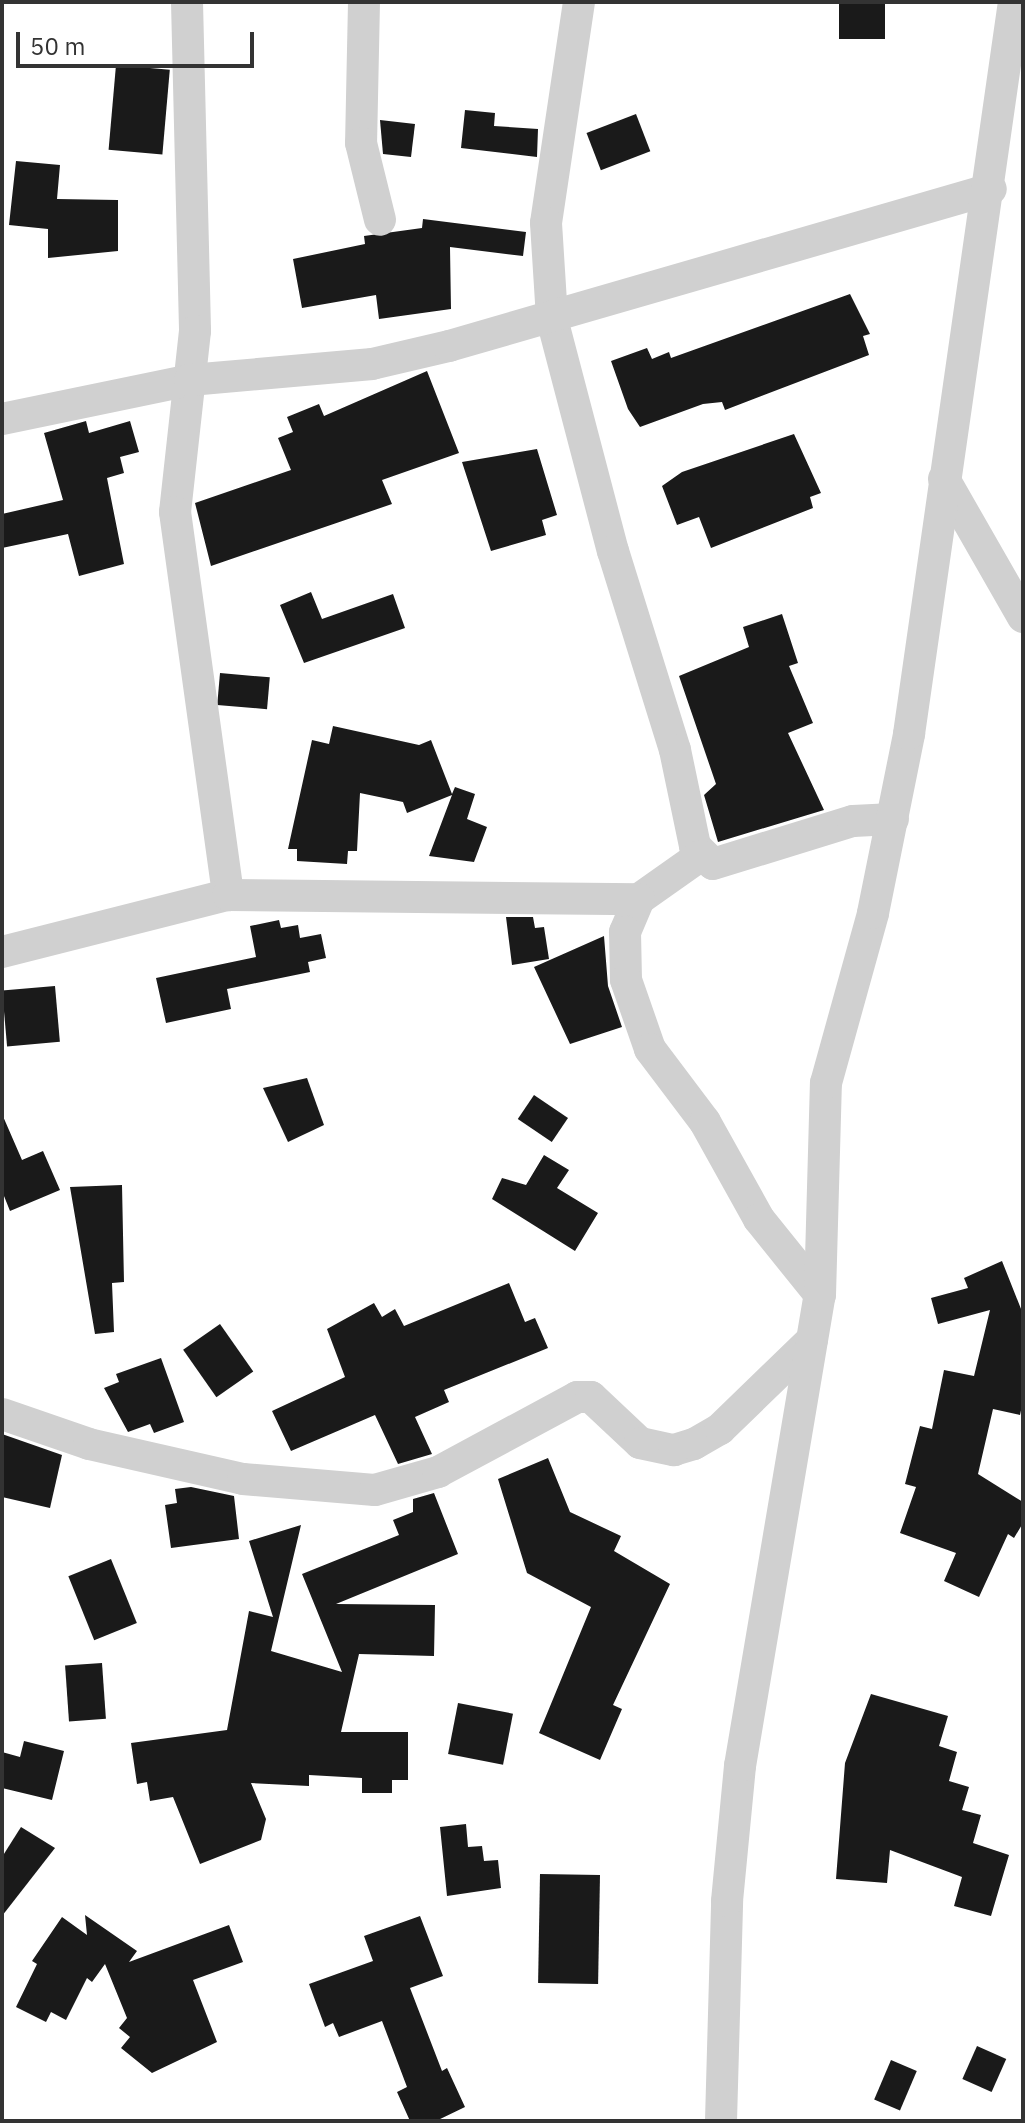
<!DOCTYPE html>
<style>
body{margin:0}
#map{position:relative;width:1025px;height:2123px;overflow:hidden;background:#fff;font-family:"IBM Plex Sans",sans-serif}
div>[style]{position:absolute}
.building>*{inset:0;background:#1a1a1a;transform-origin:0 0}
.minor>*{height:32px;margin:-16px;padding:0 16px;transform-origin:16px;border-radius:16px;background:#d0d0d0}
span{translate:-50% -50%;white-space:nowrap;text-align:center;line-height:1.15;-webkit-text-stroke:8px #fff;paint-order:stroke}
.frame{position:absolute;inset:0;border:4px solid #333;pointer-events:none}
.scale{position:absolute;left:16px;top:32px;width:238px;height:36px;box-sizing:border-box;border:4px solid #333;border-top:0;padding-left:10px;font-size:24px;line-height:28px;white-space:nowrap;color:#333;-webkit-text-stroke:6px #fff;paint-order:stroke}
</style>
<div id="map">
<div class="building">
<div style="left:839px;top:2px;width:46px;height:37px"></div>
<div style="left:116px;top:65px;width:54px;height:85px;rotate:5deg"></div>
<div style="clip-path:polygon(465px 110px,495px 113px,494px 126px,538px 129px,537px 157px,461px 148px)"></div>
<div style="left:636px;top:114px;width:40px;height:53px;rotate:69deg"></div>
<div style="clip-path:polygon(380px 120px,415px 124px,411px 157px,383px 154px)"></div>
<div style="clip-path:polygon(16px 161px,60px 165px,57px 199px,118px 200px,118px 251px,48px 258px,48px 229px,9px 225px)"></div>
<div style="clip-path:polygon(423px 219px,526px 232px,523px 256px,450px 247px,451px 309px,379px 319px,376px 295px,302px 308px,293px 259px,365px 244px,364px 236px,422px 228px)"></div>
<div style="clip-path:polygon(850px 294px,870px 334px,863px 336px,869px 355px,725px 410px,722px 402px,703px 404px,640px 427px,628px 409px,611px 361px,647px 348px,652px 359px,669px 352px,671px 358px)"></div>
<div style="clip-path:polygon(427px 371px,459px 453px,382px 480px,392px 504px,211px 566px,195px 503px,291px 470px,278px 438px,293px 432px,287px 417px,319px 404px,324px 416px)"></div>
<div style="clip-path:polygon(86px 421px,89px 433px,130px 421px,139px 452px,120px 457px,124px 473px,107px 478px,124px 564px,79px 576px,68px 534px,2px 548px,2px 514px,63px 500px,44px 433px)"></div>
<div style="clip-path:polygon(794px 434px,821px 493px,810px 497px,813px 508px,711px 548px,699px 517px,677px 525px,662px 486px,682px 472px)"></div>
<div style="clip-path:polygon(537px 449px,557px 515px,542px 520px,546px 535px,491px 551px,462px 462px)"></div>
<div style="clip-path:polygon(311px 592px,322px 619px,393px 594px,405px 628px,304px 663px,280px 605px)"></div>
<div style="clip-path:polygon(782px 614px,798px 663px,789px 666px,813px 723px,788px 733px,824px 810px,718px 842px,704px 795px,716px 784px,679px 676px,749px 647px,743px 627px)"></div>
<div style="left:220px;top:673px;width:50px;height:32px;rotate:5deg"></div>
<div style="clip-path:polygon(333px 726px,419px 745px,431px 740px,452px 794px,455px 787px,475px 794px,467px 819px,487px 827px,474px 862px,429px 856px,452px 795px,407px 813px,403px 802px,360px 793px,357px 851px,348px 851px,347px 864px,297px 861px,297px 849px,288px 849px,312px 740px,329px 744px)"></div>
<div style="clip-path:polygon(506px 917px,533px 917px,535px 928px,544px 927px,549px 959px,512px 965px)"></div>
<div style="clip-path:polygon(279px 920px,281px 928px,298px 925px,300px 938px,321px 934px,326px 958px,308px 962px,310px 972px,227px 989px,231px 1009px,166px 1023px,156px 978px,256px 957px,250px 926px)"></div>
<div style="clip-path:polygon(604px 936px,608px 986px,622px 1027px,570px 1044px,534px 967px)"></div>
<div style="left:55px;top:986px;width:56px;height:53px;rotate:85deg"></div>
<div style="clip-path:polygon(307px 1078px,324px 1125px,288px 1142px,263px 1088px)"></div>
<div style="left:534px;top:1095px;width:41px;height:29px;rotate:34deg"></div>
<div style="clip-path:polygon(2px 1114px,22px 1160px,43px 1151px,60px 1190px,10px 1211px,2px 1191px)"></div>
<div style="clip-path:polygon(544px 1155px,569px 1170px,557px 1188px,598px 1213px,575px 1251px,492px 1199px,502px 1178px,526px 1185px)"></div>
<div style="clip-path:polygon(122px 1185px,124px 1282px,112px 1283px,114px 1332px,95px 1334px,70px 1187px)"></div>
<div style="clip-path:polygon(1002px 1261px,1023px 1314px,1023px 1401px,1020px 1415px,993px 1409px,978px 1474px,1023px 1502px,1023px 1523px,1014px 1538px,1008px 1534px,979px 1597px,944px 1581px,956px 1553px,900px 1533px,916px 1487px,905px 1484px,920px 1426px,932px 1429px,944px 1370px,974px 1376px,990px 1310px,938px 1324px,931px 1298px,968px 1288px,964px 1278px)"></div>
<div style="clip-path:polygon(509px 1283px,525px 1322px,535px 1318px,548px 1348px,444px 1390px,449px 1402px,415px 1417px,432px 1454px,398px 1464px,375px 1415px,291px 1451px,272px 1411px,345px 1377px,327px 1329px,374px 1303px,382px 1317px,395px 1309px,404px 1326px)"></div>
<div style="left:220px;top:1324px;width:58px;height:45px;rotate:55deg"></div>
<div style="clip-path:polygon(161px 1358px,184px 1422px,154px 1433px,150px 1424px,128px 1432px,104px 1388px,119px 1382px,116px 1374px)"></div>
<div style="clip-path:polygon(2px 1434px,62px 1455px,50px 1508px,2px 1497px)"></div>
<div style="clip-path:polygon(548px 1458px,570px 1512px,621px 1536px,614px 1551px,670px 1584px,613px 1705px,622px 1709px,600px 1760px,539px 1733px,591px 1607px,527px 1573px,498px 1479px)"></div>
<div style="clip-path:polygon(191px 1487px,234px 1496px,239px 1539px,171px 1548px,165px 1505px,177px 1503px,175px 1489px)"></div>
<div style="clip-path:polygon(434px 1493px,458px 1554px,336px 1604px,435px 1605px,434px 1656px,359px 1654px,341px 1732px,408px 1732px,408px 1780px,392px 1780px,392px 1793px,362px 1793px,362px 1778px,309px 1775px,309px 1786px,251px 1783px,266px 1819px,261px 1840px,200px 1864px,173px 1797px,150px 1801px,147px 1782px,137px 1784px,131px 1743px,227px 1730px,249px 1611px,273px 1617px,249px 1541px,301px 1525px,271px 1651px,342px 1672px,302px 1574px,399px 1535px,393px 1520px,413px 1512px,413px 1499px)"></div>
<div style="left:111px;top:1559px;width:69px;height:46px;rotate:68deg"></div>
<div style="left:102px;top:1663px;width:56px;height:37px;rotate:86deg"></div>
<div style="clip-path:polygon(871px 1694px,948px 1716px,939px 1746px,957px 1752px,949px 1781px,969px 1787px,962px 1810px,981px 1815px,973px 1843px,1009px 1855px,991px 1916px,954px 1906px,962px 1877px,890px 1850px,887px 1883px,836px 1879px,845px 1763px)"></div>
<div style="left:458px;top:1703px;width:56px;height:52px;rotate:11deg"></div>
<div style="clip-path:polygon(24px 1741px,64px 1751px,52px 1800px,2px 1788px,2px 1752px,20px 1757px)"></div>
<div style="clip-path:polygon(466px 1824px,468px 1847px,482px 1846px,484px 1861px,498px 1860px,501px 1888px,447px 1896px,440px 1827px)"></div>
<div style="clip-path:polygon(21px 1827px,55px 1848px,2px 1916px,2px 1857px)"></div>
<div style="left:540px;top:1874px;width:60px;height:109px;rotate:1deg"></div>
<div style="clip-path:polygon(85px 1915px,137px 1951px,129px 1962px,229px 1925px,243px 1962px,193px 1980px,217px 2042px,152px 2073px,121px 2048px,130px 2037px,119px 2028px,127px 2018px,105px 1964px,92px 1982px,87px 1978px,66px 2020px,51px 2012px,46px 2022px,16px 2007px,37px 1964px,32px 1961px,62px 1917px,87px 1935px)"></div>
<div style="clip-path:polygon(420px 1916px,443px 1976px,410px 1988px,442px 2071px,447px 2068px,465px 2107px,436px 2121px,410px 2121px,397px 2092px,407px 2087px,382px 2021px,339px 2037px,333px 2023px,325px 2027px,309px 1984px,373px 1961px,364px 1936px)"></div>
<div style="left:977px;top:2046px;width:32px;height:36px;rotate:24deg"></div>
<div style="left:891px;top:2060px;width:28px;height:43px;rotate:23deg"></div>
</div>
<div class="minor">
<div style="left:187px;top:2px;width:329px;rotate:88.6deg"></div>
<div style="left:195px;top:331px;width:182px;rotate:96.3deg"></div>
<div style="left:175px;top:512px;width:387px;rotate:82.1deg"></div>
<div style="left:364px;top:2px;width:141px;rotate:91.2deg"></div>
<div style="left:361px;top:143px;width:79px;rotate:76.1deg"></div>
<div style="left:579px;top:2px;width:223px;rotate:98.5deg"></div>
<div style="left:546px;top:223px;width:96px;rotate:86.4deg"></div>
<div style="left:552px;top:319px;width:240px;rotate:75.3deg"></div>
<div style="left:613px;top:551px;width:208px;rotate:72.7deg"></div>
<div style="left:675px;top:750px;width:98px;rotate:78.2deg"></div>
<div style="left:695px;top:846px;width:25px;rotate:45deg"></div>
<div style="left:713px;top:864px;width:146px;rotate:-17.1deg"></div>
<div style="left:853px;top:821px;width:40px;rotate:-2.9deg"></div>
<div style="left:2px;top:419px;width:192px;rotate:-11.7deg"></div>
<div style="left:190px;top:380px;width:183px;rotate:-5deg"></div>
<div style="left:372px;top:364px;width:79px;rotate:-13.2deg"></div>
<div style="left:449px;top:346px;width:564px;rotate:-16.15deg"></div>
<div style="left:944px;top:479px;width:159px;rotate:60.2deg"></div>
<div style="left:700px;top:856px;width:75px;rotate:144.8deg"></div>
<div style="left:639px;top:899px;width:36px;rotate:113deg"></div>
<div style="left:625px;top:932px;width:48px;rotate:88.8deg"></div>
<div style="left:626px;top:980px;width:73px;rotate:70.8deg"></div>
<div style="left:650px;top:1049px;width:91px;rotate:53deg"></div>
<div style="left:705px;top:1122px;width:111px;rotate:60.9deg"></div>
<div style="left:759px;top:1219px;width:97px;rotate:51.2deg"></div>
<div style="left:2px;top:952px;width:233px;rotate:-14.2deg"></div>
<div style="left:228px;top:895px;width:411px;rotate:0.6deg"></div>
<div style="left:2px;top:1414px;width:92px;rotate:19deg"></div>
<div style="left:89px;top:1444px;width:158px;rotate:12.8deg"></div>
<div style="left:243px;top:1479px;width:132px;rotate:4.8deg"></div>
<div style="left:375px;top:1490px;width:66px;rotate:-15.9deg"></div>
<div style="left:438px;top:1472px;width:158px;rotate:-28.3deg"></div>
<div style="left:577px;top:1397px;width:14px"></div>
<div style="left:591px;top:1397px;width:67px;rotate:43.2deg"></div>
<div style="left:640px;top:1443px;width:35px;rotate:12deg"></div>
<div style="left:674px;top:1450px;width:21px;rotate:-17deg"></div>
<div style="left:694px;top:1444px;width:30px;rotate:-30deg"></div>
<div style="left:720px;top:1429px;width:128px;rotate:-44.1deg"></div>
<div style="left:721px;top:2121px;width:220px;rotate:-88.4deg"></div>
<div style="left:727px;top:1901px;width:136px;rotate:-84.5deg"></div>
<div style="left:740px;top:1766px;width:478px;rotate:-80.4deg"></div>
<div style="left:820px;top:1295px;width:212px;rotate:-88.4deg"></div>
<div style="left:826px;top:1083px;width:176px;rotate:-74.5deg"></div>
<div style="left:873px;top:913px;width:183px;rotate:-78.6deg"></div>
<div style="left:909px;top:734px;width:739px;rotate:-81.84deg"></div>
</div>
<div class="frame"></div>
<div class="scale">50 m</div>
</div>
